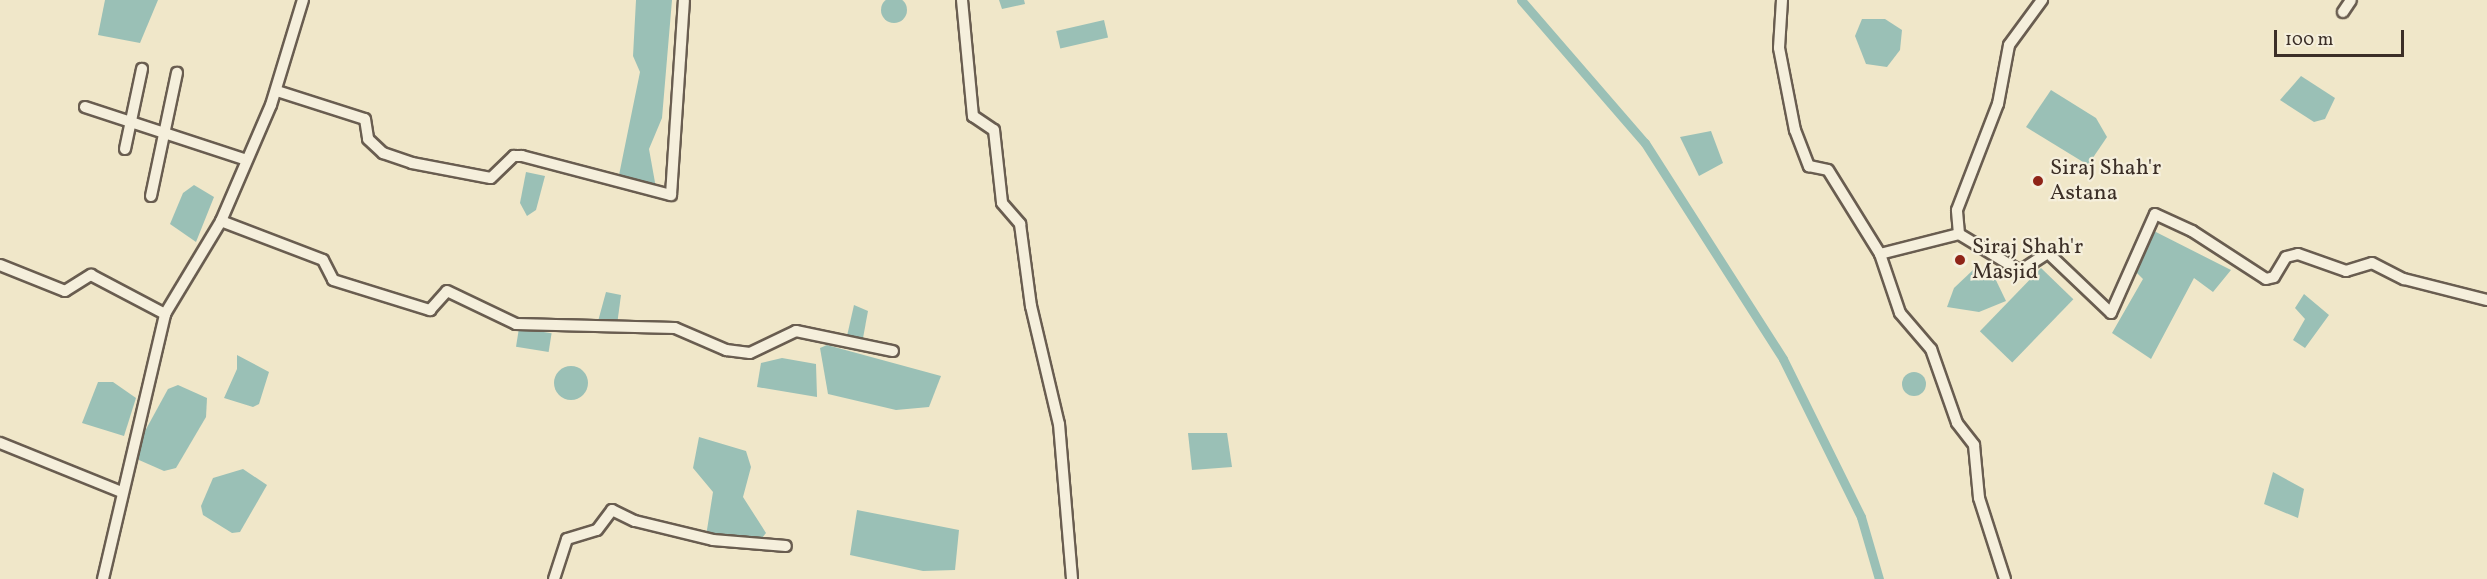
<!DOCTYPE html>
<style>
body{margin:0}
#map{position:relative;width:2487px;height:579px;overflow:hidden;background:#f0e7c9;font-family:Vollkorn,serif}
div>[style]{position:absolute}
.water>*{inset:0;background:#9ac0b6;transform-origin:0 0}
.round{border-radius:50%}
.canal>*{height:9px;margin:-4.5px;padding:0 4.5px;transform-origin:4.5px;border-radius:4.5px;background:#9ac0b6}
.roads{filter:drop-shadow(2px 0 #695d50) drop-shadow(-2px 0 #695d50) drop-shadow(0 2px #695d50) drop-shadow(0 -2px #695d50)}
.minor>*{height:10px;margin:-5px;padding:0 5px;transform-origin:5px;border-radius:5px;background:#f5efdc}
.dots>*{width:16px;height:16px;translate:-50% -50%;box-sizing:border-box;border:3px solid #f5efdc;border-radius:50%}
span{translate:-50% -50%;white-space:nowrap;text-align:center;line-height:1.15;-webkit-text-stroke:4.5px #f5efdc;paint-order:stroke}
.poi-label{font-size:22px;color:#3c2f27}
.left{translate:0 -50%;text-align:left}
.scale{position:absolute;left:2274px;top:30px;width:130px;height:27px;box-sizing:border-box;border:3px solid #3c2f27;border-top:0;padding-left:8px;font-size:18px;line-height:21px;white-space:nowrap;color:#3c2f27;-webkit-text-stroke:4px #f5efdc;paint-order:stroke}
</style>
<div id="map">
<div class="water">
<div class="round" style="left:881px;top:-3px;width:26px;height:26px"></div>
<div style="clip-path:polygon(105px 0,158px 0,140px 43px,98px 35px)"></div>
<div style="clip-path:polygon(636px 0,672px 0,662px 118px,649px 149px,656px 188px,618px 180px,640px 72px,633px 56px)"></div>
<div style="clip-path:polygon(999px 0,1024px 0,1025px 4px,1002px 9px)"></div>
<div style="clip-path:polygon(1862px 19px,1885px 19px,1902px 30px,1900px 50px,1887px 67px,1866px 64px,1855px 36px)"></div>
<div style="left:1104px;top:20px;width:18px;height:49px;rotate:77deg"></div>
<div style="clip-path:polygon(2301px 76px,2335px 98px,2325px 119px,2314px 122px,2280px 100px)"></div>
<div style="clip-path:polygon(2051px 90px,2096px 118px,2107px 137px,2088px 165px,2026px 127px)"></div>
<div style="clip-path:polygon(1711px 131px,1723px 163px,1699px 176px,1680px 137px)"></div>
<div style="clip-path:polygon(526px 172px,545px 176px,536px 210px,527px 216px,520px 203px)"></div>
<div style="clip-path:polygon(194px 185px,214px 197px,196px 242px,170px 224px,183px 193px)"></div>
<div style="clip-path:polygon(2148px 228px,2231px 270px,2213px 292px,2194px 278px,2151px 359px,2112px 333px,2143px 279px,2134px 270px)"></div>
<div style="left:2041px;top:268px;width:45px;height:88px;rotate:44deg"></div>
<div style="clip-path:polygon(1973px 270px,1993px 274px,2006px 301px,1979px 312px,1947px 307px,1954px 288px)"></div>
<div style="clip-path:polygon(606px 292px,621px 295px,617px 325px,597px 325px)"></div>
<div style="clip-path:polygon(2304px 294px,2329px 315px,2305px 348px,2293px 340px,2305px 319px,2295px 308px)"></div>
<div style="clip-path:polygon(854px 305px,868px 311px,863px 338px,847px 336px)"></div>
<div style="left:519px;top:328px;width:33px;height:19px;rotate:9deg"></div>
<div style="clip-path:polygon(827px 345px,941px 376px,929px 407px,896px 410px,828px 394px,820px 348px)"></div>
<div style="clip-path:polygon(237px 355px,269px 372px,259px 404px,253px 407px,224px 398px,237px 369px)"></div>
<div style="clip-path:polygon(782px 358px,816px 364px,817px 397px,757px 387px,761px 363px)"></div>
<div class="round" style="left:554px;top:366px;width:34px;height:34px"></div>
<div class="round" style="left:1902px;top:372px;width:24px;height:24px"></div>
<div style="clip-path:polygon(98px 382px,113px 382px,136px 398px,124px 436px,82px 423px)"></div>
<div style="clip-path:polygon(178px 385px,207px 398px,206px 417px,176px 468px,164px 471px,139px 460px,139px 442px,168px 389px)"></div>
<div style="clip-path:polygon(1188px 433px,1227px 433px,1232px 467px,1192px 470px)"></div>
<div style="clip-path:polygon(699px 437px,746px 451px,751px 467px,743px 497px,766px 533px,758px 543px,706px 536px,713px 492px,693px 468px)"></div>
<div style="clip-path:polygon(243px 469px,267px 485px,240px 532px,232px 533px,203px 515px,201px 506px,213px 478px)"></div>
<div style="clip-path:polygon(2273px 472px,2304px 489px,2298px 518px,2264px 504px)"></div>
<div style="clip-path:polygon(857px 510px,959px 530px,955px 570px,923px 571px,850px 555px)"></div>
</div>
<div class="canal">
<div style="left:1521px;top:0;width:189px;rotate:49.1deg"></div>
<div style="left:1645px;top:143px;width:256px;rotate:57.4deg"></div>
<div style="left:1783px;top:359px;width:176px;rotate:63.7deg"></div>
<div style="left:1861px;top:517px;width:65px;rotate:73.8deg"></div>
</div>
<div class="roads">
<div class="minor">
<div style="left:962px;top:0;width:117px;rotate:84.6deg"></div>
<div style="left:973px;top:116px;width:25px;rotate:34deg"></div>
<div style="left:994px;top:130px;width:73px;rotate:83.7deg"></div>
<div style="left:1002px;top:203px;width:28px;rotate:49deg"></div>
<div style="left:1020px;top:224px;width:83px;rotate:82.4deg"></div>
<div style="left:1031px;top:306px;width:121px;rotate:76.7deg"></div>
<div style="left:1059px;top:424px;width:156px;rotate:85.2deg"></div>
<div style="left:1782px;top:0;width:48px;rotate:93.6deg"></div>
<div style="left:1779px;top:48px;width:84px;rotate:79deg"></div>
<div style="left:1795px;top:130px;width:39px;rotate:69deg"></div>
<div style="left:1809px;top:166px;width:19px;rotate:12deg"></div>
<div style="left:1828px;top:170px;width:99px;rotate:58.2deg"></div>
<div style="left:1880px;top:254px;width:81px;rotate:-14.2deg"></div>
<div style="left:1959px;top:234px;width:71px;rotate:31.2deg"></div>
<div style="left:2020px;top:271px;width:33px;rotate:-33deg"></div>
<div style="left:2048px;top:253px;width:87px;rotate:43.6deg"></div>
<div style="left:2111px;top:313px;width:108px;rotate:-66deg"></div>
<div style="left:2155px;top:214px;width:41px;rotate:24.7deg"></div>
<div style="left:2192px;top:231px;width:88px;rotate:33deg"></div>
<div style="left:2266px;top:279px;width:8px;rotate:-14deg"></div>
<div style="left:2274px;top:277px;width:23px;rotate:-59deg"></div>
<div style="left:2286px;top:257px;width:12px;rotate:-14deg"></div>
<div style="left:2298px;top:254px;width:51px;rotate:19.5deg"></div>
<div style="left:2346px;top:271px;width:27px;rotate:-17deg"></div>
<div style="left:2372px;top:263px;width:36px;rotate:27deg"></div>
<div style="left:2404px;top:279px;width:86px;rotate:14.2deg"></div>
<div style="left:2343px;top:12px;width:14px;rotate:-56deg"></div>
<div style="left:277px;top:91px;width:92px;rotate:17.7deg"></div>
<div style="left:365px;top:119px;width:20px;rotate:81deg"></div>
<div style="left:368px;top:139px;width:21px;rotate:43deg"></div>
<div style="left:383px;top:153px;width:31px;rotate:19deg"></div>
<div style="left:412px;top:163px;width:80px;rotate:10.8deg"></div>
<div style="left:491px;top:178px;width:32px;rotate:-44deg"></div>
<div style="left:514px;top:156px;width:8px"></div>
<div style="left:522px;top:156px;width:154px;rotate:14.7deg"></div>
<div style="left:671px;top:195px;width:195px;rotate:-86.2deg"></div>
<div style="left:85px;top:107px;width:167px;rotate:18.1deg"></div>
<div style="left:125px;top:149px;width:82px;rotate:-78deg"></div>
<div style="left:151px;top:196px;width:126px;rotate:-78.1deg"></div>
<div style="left:221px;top:221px;width:109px;rotate:20.9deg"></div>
<div style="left:323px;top:260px;width:22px;rotate:63deg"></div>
<div style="left:333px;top:280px;width:102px;rotate:17.2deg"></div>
<div style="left:430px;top:310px;width:25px;rotate:-48deg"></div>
<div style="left:447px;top:291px;width:76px;rotate:25.6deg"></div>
<div style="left:516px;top:324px;width:159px;rotate:1.4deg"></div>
<div style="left:675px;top:328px;width:56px;rotate:23.3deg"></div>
<div style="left:726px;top:350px;width:24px;rotate:7deg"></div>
<div style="left:750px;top:353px;width:51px;rotate:-25.6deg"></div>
<div style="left:796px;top:331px;width:99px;rotate:11.7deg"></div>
<div style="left:1959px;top:234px;width:24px;rotate:-95deg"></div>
<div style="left:1957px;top:210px;width:114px;rotate:-68.9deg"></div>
<div style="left:1998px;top:104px;width:60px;rotate:-79.4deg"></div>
<div style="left:2009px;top:45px;width:56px;rotate:-53.7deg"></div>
<div style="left:1880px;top:254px;width:62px;rotate:71.3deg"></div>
<div style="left:1900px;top:313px;width:48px;rotate:49.3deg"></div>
<div style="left:1931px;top:349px;width:78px;rotate:70.6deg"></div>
<div style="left:1957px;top:423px;width:28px;rotate:52deg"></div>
<div style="left:1974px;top:445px;width:53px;rotate:84.6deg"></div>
<div style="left:1979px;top:498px;width:85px;rotate:72.2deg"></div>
<div style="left:0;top:265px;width:70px;rotate:21.8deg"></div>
<div style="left:65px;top:291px;width:31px;rotate:-32deg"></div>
<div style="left:91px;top:275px;width:84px;rotate:27.8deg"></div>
<div style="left:0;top:443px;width:131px;rotate:22deg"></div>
<div style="left:103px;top:579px;width:272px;rotate:-76.8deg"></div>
<div style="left:165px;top:314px;width:109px;rotate:-58.9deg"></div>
<div style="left:221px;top:221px;width:126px;rotate:-66.7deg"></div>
<div style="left:271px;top:105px;width:110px;rotate:-73.1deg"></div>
<div style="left:554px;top:579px;width:42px;rotate:-72deg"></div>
<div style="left:567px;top:539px;width:31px;rotate:-17deg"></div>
<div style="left:597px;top:530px;width:25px;rotate:-53deg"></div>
<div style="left:612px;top:510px;width:25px;rotate:26deg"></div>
<div style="left:635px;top:521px;width:80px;rotate:13.7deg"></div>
<div style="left:713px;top:540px;width:73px;rotate:4.7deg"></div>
</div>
</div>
<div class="dots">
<div style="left:2038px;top:181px;background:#8f2418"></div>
<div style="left:1960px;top:260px;background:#8f2418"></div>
</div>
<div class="poi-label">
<span class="left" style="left:2050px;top:181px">Siraj Shah'r<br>Astana</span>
<span class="left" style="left:1972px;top:260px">Siraj Shah'r<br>Masjid</span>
</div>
<div class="scale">100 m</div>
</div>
